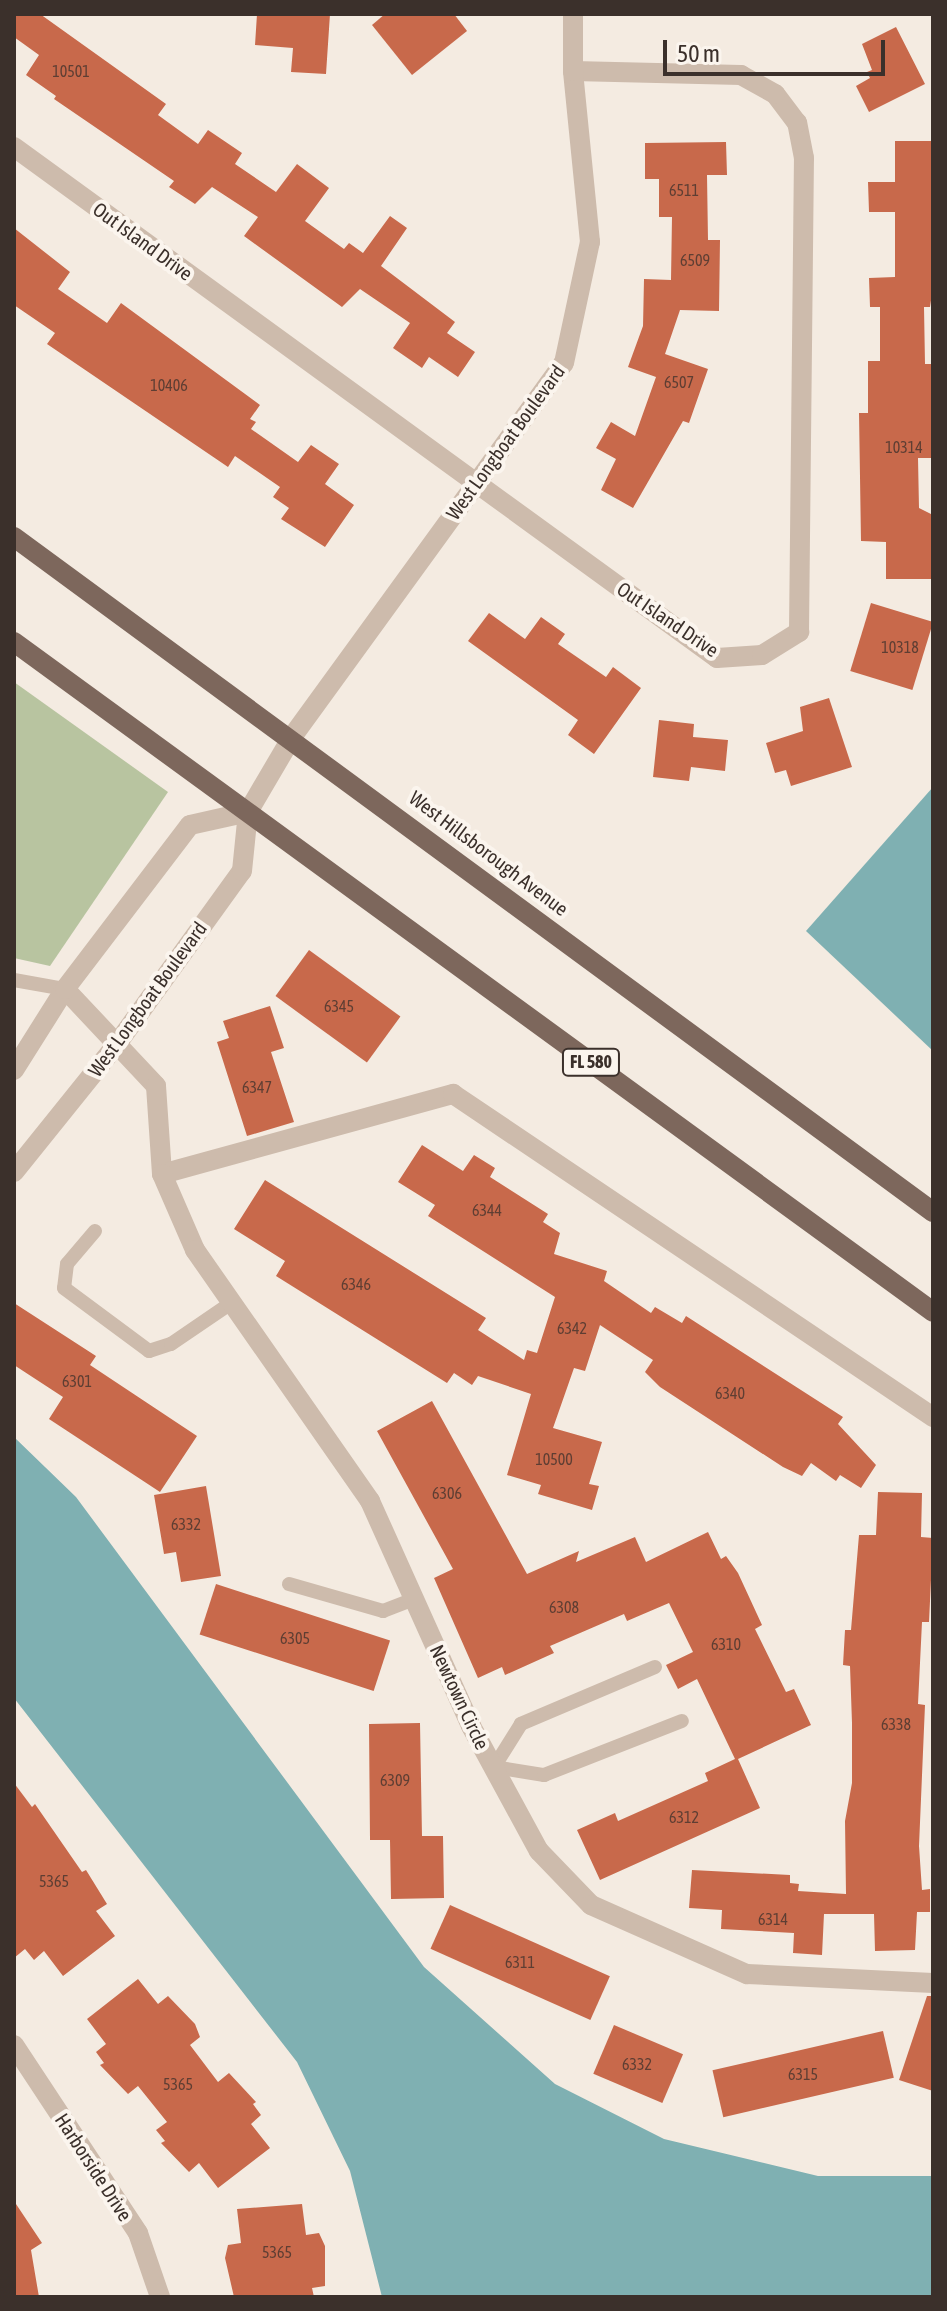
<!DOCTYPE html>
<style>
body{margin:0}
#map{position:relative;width:947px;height:2311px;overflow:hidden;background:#f4ebe1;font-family:"Asap Condensed",sans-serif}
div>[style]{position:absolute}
.green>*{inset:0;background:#b8c4a0}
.water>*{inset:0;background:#7fb0b2}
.building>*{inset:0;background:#c8694b;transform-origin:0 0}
.service>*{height:14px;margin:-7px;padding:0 7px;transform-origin:7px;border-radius:7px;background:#cdbbac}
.minor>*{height:20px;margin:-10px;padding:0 10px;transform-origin:10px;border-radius:10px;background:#cdbbac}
.tertiary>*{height:20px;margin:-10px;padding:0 10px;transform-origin:10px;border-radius:10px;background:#cdbbac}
.primary>*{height:20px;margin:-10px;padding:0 10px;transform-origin:10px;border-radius:10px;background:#7d675c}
span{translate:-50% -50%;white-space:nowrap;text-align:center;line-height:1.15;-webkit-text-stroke:8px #fbf5ee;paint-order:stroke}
.number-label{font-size:16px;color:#5e3e33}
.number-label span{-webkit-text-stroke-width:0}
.shield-label span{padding:2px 6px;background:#fbf5ee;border:2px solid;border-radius:6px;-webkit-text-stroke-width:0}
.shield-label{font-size:18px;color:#3b302b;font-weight:700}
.street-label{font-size:20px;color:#3b302b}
.frame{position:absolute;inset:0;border:16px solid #3b302b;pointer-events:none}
.scale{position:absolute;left:663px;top:40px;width:222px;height:36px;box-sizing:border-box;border:4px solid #3b302b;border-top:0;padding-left:10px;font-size:24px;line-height:28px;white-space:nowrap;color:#3b302b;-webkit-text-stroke:6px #fbf5ee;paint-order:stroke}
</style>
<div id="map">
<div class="green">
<div style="clip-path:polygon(14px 682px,168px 792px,50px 966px,14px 958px)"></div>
</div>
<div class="water">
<div style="clip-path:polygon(933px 787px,933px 1051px,806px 931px)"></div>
<div style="clip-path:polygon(14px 1437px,76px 1497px,424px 1967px,555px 2084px,664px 2139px,818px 2176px,933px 2176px,933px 2297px,382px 2297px,350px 2171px,297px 2062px,14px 1698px)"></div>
</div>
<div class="building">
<div style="clip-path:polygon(14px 14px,40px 14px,166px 104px,158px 115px,198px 144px,208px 130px,242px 153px,235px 164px,276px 192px,297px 164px,329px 188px,305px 221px,344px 249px,349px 243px,363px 253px,390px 216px,407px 228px,381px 266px,455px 322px,447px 333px,475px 352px,458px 377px,429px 357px,422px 368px,393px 348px,410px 323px,360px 289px,342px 307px,244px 236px,258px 217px,212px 187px,195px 204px,169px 187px,174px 181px,54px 99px,56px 96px,26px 75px,39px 55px,14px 37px)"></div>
<div style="clip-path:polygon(257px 14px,330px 14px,326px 74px,291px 72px,293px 48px,255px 45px)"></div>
<div style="clip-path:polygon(385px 14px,454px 14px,467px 31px,412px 75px,372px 25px)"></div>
<div style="clip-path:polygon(896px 27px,925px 84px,869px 112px,856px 86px,870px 78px,867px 72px,872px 70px,862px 44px)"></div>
<div style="clip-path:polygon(895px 141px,933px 141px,933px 287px,930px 307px,924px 307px,925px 364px,933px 364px,933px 447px,931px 458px,918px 458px,919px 508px,933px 515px,933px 579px,886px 579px,886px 542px,861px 541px,859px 413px,868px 413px,868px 361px,880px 361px,880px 307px,870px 307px,869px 278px,895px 277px,895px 212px,869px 212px,868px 182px,895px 182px)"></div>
<div style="clip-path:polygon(726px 142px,727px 175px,707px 175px,708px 240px,720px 240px,719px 311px,680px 310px,665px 354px,708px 369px,689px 423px,683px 421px,633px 508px,601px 490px,616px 459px,596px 448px,611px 422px,635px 436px,656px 377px,628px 367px,643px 326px,644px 279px,671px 280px,672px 217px,659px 217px,659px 179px,645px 179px,645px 143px)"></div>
<div style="clip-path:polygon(14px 228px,70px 272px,58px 289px,107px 323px,121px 303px,260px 405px,250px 419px,256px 422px,251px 429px,298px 462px,311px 445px,339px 464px,325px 484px,354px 505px,325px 547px,281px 519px,289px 508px,273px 497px,280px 487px,235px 456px,228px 467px,47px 344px,55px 333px,14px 305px)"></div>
<div style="left:871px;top:603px;width:65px;height:71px;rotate:17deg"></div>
<div style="clip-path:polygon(489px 613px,525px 639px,541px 617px,565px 634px,558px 644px,606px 677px,613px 667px,641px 688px,594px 754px,568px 735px,578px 720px,468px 641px)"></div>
<div style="clip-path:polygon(829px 698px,852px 767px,791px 786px,786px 770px,775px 773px,766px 743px,803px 731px,800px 707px)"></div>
<div style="clip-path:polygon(659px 720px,694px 724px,693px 737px,728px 740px,725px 771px,691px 767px,689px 781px,653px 777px)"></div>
<div style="left:309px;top:950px;width:113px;height:57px;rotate:36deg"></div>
<div style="clip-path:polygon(270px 1006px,284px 1048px,271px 1052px,294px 1122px,247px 1136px,217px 1042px,229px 1038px,223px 1021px)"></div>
<div style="clip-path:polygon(422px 1145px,463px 1171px,474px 1155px,495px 1168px,490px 1177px,548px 1214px,543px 1222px,560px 1233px,554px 1254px,607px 1271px,604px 1281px,651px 1313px,655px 1307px,682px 1323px,686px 1316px,843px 1417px,838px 1424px,876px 1465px,861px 1488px,840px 1475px,836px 1481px,811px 1463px,802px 1476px,783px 1467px,660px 1387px,645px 1372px,653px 1360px,600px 1325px,585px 1371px,574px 1368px,553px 1428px,602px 1442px,589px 1484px,599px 1486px,592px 1510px,538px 1494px,541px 1485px,507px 1475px,531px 1394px,478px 1376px,472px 1385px,454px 1373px,447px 1383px,276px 1276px,285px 1261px,234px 1229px,265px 1180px,486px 1318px,478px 1330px,524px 1360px,527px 1350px,537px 1353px,555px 1297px,428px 1216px,435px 1205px,398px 1182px)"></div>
<div style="clip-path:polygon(14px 1303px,96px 1356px,90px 1365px,197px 1436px,160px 1492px,49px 1419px,63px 1397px,14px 1365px)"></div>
<div style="clip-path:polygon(432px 1401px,527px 1574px,579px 1551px,576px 1562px,635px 1537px,646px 1562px,708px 1532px,721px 1559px,726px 1556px,738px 1573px,762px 1625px,755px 1629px,786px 1692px,794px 1689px,811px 1725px,738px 1759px,760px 1808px,600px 1880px,577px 1830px,615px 1813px,618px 1821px,708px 1781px,705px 1773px,735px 1759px,697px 1679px,678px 1689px,666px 1665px,693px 1652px,669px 1603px,627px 1621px,624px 1614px,550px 1646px,554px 1653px,505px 1675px,502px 1667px,478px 1678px,434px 1578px,453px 1569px,377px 1431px)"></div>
<div style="clip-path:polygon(206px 1486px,221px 1576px,181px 1582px,176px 1552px,164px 1554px,154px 1495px)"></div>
<div style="clip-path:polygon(878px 1492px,922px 1493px,921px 1537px,933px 1538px,929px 1622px,922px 1622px,918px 1704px,925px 1705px,919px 1846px,922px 1890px,930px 1889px,930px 1912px,917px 1912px,915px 1950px,875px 1951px,874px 1914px,824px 1914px,822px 1955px,793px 1953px,794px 1933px,721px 1929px,722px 1910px,689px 1908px,692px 1870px,790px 1875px,790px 1883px,799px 1884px,798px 1891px,846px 1894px,845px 1821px,852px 1783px,852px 1723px,850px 1666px,843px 1665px,845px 1630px,851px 1630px,859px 1535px,876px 1535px)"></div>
<div style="left:216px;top:1584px;width:183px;height:53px;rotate:18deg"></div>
<div style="clip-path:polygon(420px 1723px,422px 1836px,443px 1836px,444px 1898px,391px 1899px,390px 1840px,370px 1840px,369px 1724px)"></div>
<div style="clip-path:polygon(14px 1783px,32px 1807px,35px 1804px,82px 1872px,86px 1870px,107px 1904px,96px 1911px,115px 1936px,63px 1976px,44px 1951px,34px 1960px,25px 1949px,14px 1958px)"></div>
<div style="left:450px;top:1905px;width:175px;height:48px;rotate:24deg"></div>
<div style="clip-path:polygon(138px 1979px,158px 2004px,168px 1996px,195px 2024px,200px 2037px,190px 2045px,218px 2082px,229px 2073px,256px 2102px,253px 2104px,261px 2115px,251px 2124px,270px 2148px,218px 2188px,199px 2163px,189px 2172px,161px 2143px,165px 2141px,156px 2130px,167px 2122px,138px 2086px,128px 2094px,100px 2065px,104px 2063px,96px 2052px,106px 2044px,87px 2019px)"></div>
<div style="clip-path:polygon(927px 1996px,933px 1996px,933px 2091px,899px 2080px)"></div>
<div style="left:614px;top:2025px;width:75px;height:53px;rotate:23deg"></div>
<div style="left:883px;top:2031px;width:48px;height:175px;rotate:77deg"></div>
<div style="clip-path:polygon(14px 2201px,42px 2243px,31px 2250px,39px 2297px,14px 2297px)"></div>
<div style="clip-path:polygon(302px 2204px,306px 2235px,319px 2233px,325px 2246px,325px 2286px,312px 2288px,314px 2297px,234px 2297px,225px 2258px,228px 2245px,241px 2243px,237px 2209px)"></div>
</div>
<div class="service">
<div style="left:14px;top:980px;width:52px;rotate:10deg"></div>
<div style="left:95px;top:1231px;width:43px;rotate:130.3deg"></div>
<div style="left:67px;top:1264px;width:24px;rotate:97deg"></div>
<div style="left:64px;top:1288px;width:106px;rotate:36.5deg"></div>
<div style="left:149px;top:1351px;width:23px;rotate:-18deg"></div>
<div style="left:171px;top:1344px;width:73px;rotate:-34.3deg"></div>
<div style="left:289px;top:1584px;width:98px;rotate:16deg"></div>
<div style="left:383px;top:1611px;width:34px;rotate:-21deg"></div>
<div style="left:655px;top:1667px;width:146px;rotate:157deg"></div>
<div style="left:521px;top:1724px;width:51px;rotate:122.1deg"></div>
<div style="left:494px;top:1767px;width:51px;rotate:9.1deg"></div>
<div style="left:544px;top:1775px;width:148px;rotate:-21.4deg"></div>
</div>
<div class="minor">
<div style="left:14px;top:147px;width:869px;rotate:36.01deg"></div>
<div style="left:717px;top:658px;width:45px;rotate:-3.8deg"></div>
<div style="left:762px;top:655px;width:44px;rotate:-31.9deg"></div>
<div style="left:799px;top:632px;width:474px;rotate:-89.4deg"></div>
<div style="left:804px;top:158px;width:36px;rotate:-101deg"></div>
<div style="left:797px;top:123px;width:36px;rotate:-127deg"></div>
<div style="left:775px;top:94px;width:39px;rotate:-151deg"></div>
<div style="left:741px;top:75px;width:168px;rotate:-178.6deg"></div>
<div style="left:65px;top:989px;width:133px;rotate:46.8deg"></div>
<div style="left:156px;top:1086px;width:88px;rotate:86.1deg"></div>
<div style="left:162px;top:1174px;width:302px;rotate:-15.4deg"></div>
<div style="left:453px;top:1094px;width:579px;rotate:33.94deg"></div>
<div style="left:162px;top:1174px;width:83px;rotate:66.5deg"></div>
<div style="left:195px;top:1250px;width:306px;rotate:55.1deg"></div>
<div style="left:370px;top:1501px;width:247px;rotate:65.8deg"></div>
<div style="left:471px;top:1726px;width:142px;rotate:61.5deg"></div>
<div style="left:539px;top:1851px;width:75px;rotate:46.1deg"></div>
<div style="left:591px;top:1905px;width:171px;rotate:23.9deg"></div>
<div style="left:747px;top:1974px;width:186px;rotate:2.8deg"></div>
<div style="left:14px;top:2045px;width:225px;rotate:56.6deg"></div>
<div style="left:138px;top:2233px;width:68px;rotate:71deg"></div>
</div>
<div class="tertiary">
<div style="left:14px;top:1070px;width:96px;rotate:-57.8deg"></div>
<div style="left:65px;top:989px;width:206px;rotate:-52.7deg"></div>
<div style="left:190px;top:825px;width:59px;rotate:-12.6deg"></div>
<div style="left:14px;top:1172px;width:164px;rotate:-51.2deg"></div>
<div style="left:117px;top:1044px;width:213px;rotate:-54.2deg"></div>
<div style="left:242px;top:871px;width:59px;rotate:-84.2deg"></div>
<div style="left:248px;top:812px;width:87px;rotate:-59.6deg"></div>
<div style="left:292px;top:737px;width:462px;rotate:-54deg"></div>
<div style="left:564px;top:363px;width:124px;rotate:-77.9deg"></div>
<div style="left:590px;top:242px;width:172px;rotate:-95.7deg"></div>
<div style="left:573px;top:71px;width:57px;rotate:-90deg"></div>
</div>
<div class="primary">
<div style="left:14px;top:537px;width:1140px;rotate:36.3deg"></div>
<div style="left:14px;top:642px;width:1137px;rotate:36.09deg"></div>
</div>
<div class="number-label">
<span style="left:71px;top:71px">10501</span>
<span style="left:684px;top:190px">6511</span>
<span style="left:695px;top:260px">6509</span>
<span style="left:679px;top:382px">6507</span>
<span style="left:169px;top:385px">10406</span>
<span style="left:904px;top:447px">10314</span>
<span style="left:900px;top:647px">10318</span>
<span style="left:339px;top:1006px">6345</span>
<span style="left:257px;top:1087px">6347</span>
<span style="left:487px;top:1210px">6344</span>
<span style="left:356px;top:1284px">6346</span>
<span style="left:572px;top:1328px">6342</span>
<span style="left:77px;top:1381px">6301</span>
<span style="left:730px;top:1393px">6340</span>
<span style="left:554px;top:1459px">10500</span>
<span style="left:447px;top:1493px">6306</span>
<span style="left:186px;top:1524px">6332</span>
<span style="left:564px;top:1607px">6308</span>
<span style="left:295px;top:1638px">6305</span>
<span style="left:726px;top:1644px">6310</span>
<span style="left:896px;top:1724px">6338</span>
<span style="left:395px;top:1780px">6309</span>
<span style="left:684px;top:1817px">6312</span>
<span style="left:54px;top:1881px">5365</span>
<span style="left:773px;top:1919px">6314</span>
<span style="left:520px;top:1962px">6311</span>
<span style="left:637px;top:2064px">6332</span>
<span style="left:803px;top:2074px">6315</span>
<span style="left:178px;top:2084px">5365</span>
<span style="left:277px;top:2252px">5365</span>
</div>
<div class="shield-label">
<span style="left:591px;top:1062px">FL 580</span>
</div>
<div class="street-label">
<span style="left:143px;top:241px;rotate:36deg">Out Island Drive</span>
<span style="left:505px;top:442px;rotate:-54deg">West Longboat Boulevard</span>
<span style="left:668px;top:619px;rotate:34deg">Out Island Drive</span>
<span style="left:489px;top:853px;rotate:37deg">West Hillsborough Avenue</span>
<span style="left:147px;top:999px;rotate:-54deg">West Longboat Boulevard</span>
<span style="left:460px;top:1697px;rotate:65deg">Newtown Circle</span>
<span style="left:94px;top:2167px;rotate:57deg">Harborside Drive</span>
</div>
<div class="frame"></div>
<div class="scale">50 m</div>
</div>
